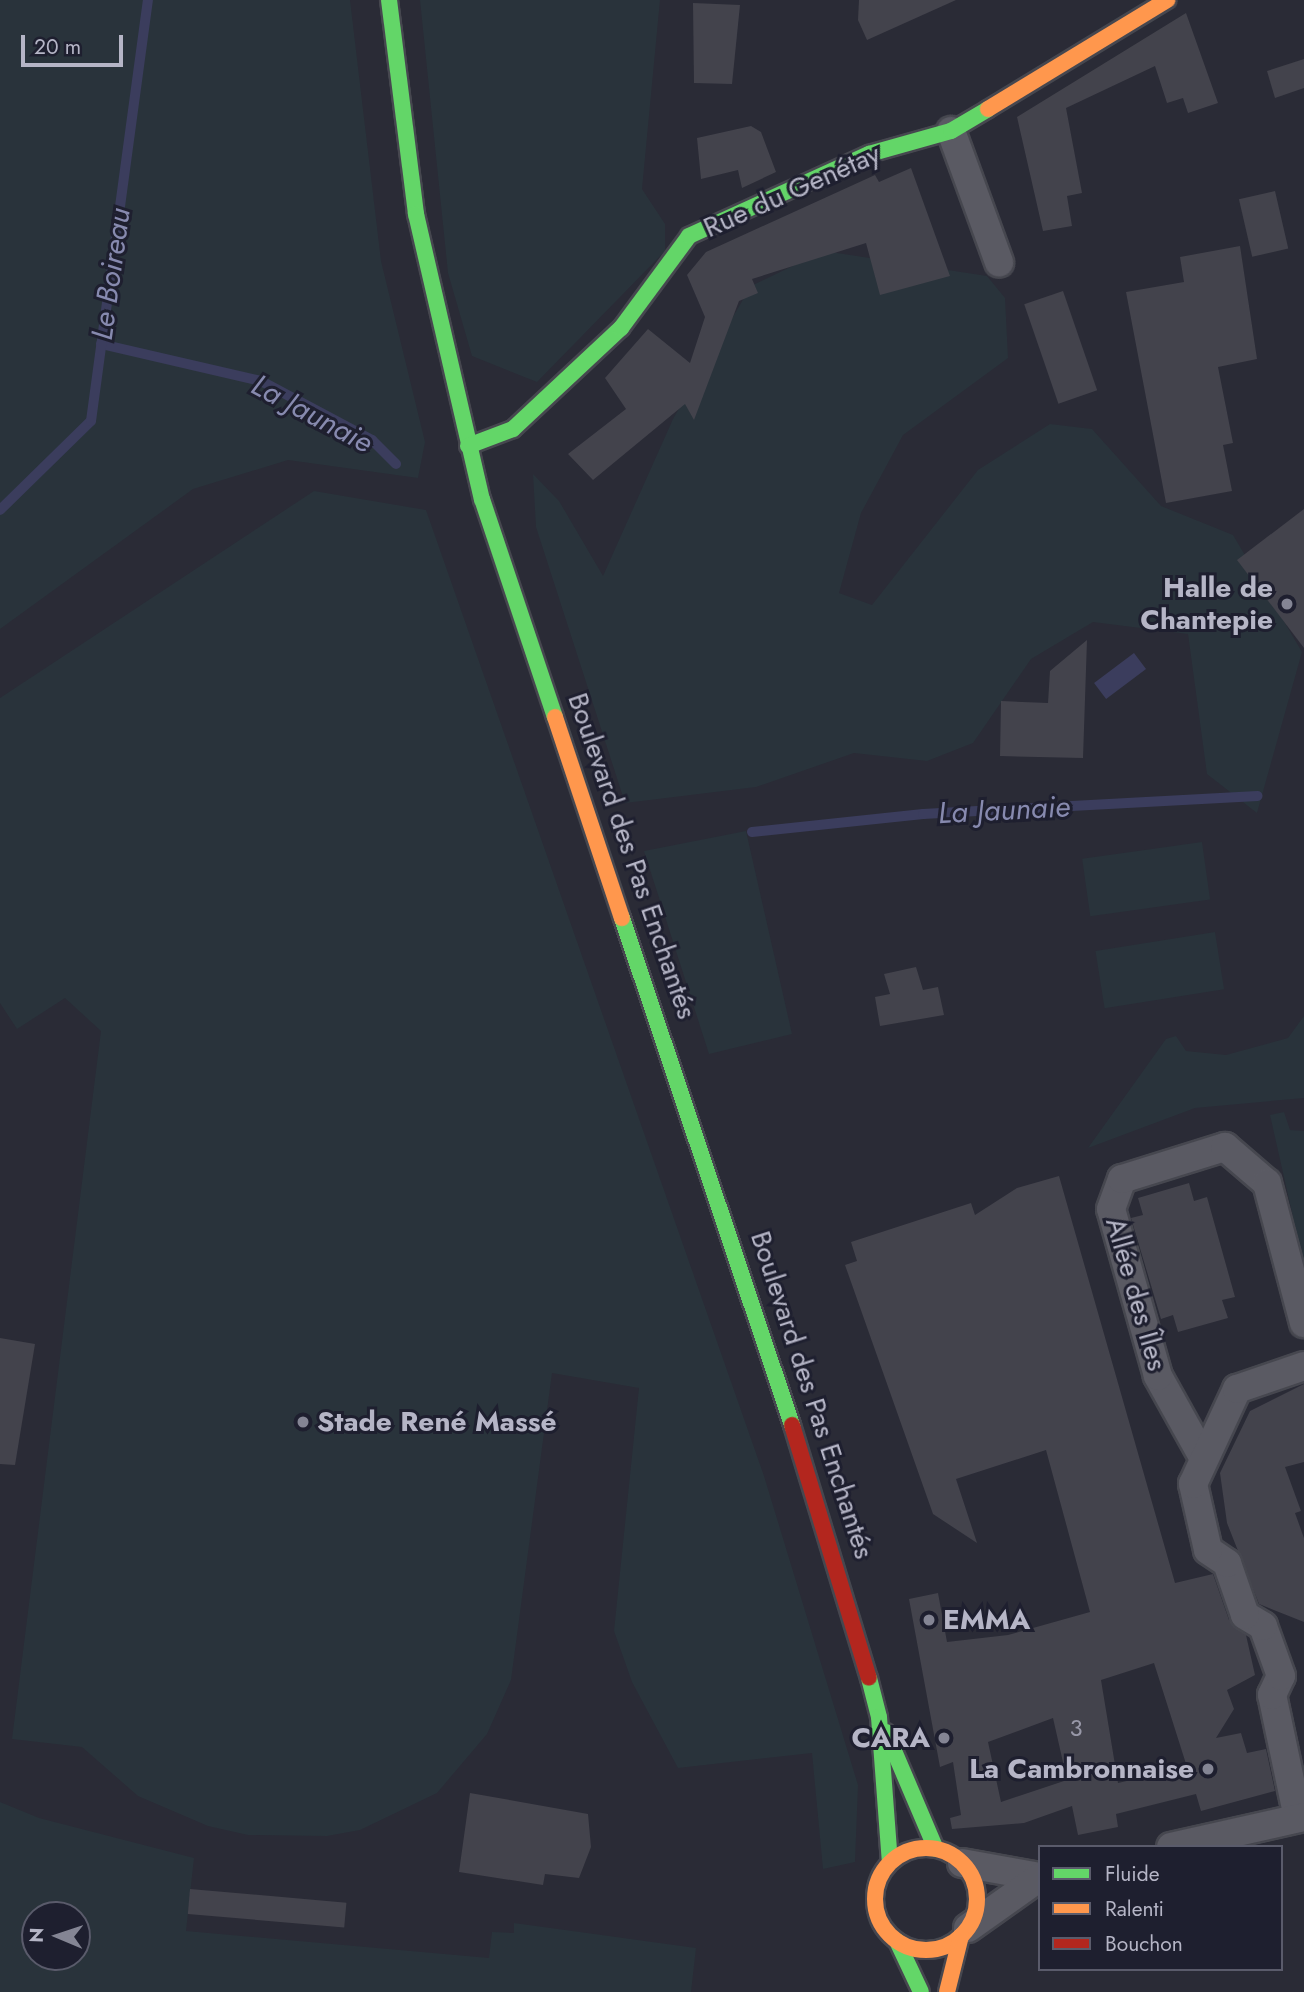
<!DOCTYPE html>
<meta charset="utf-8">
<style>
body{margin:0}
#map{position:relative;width:1304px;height:1992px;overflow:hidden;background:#2a2b36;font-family:Jost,sans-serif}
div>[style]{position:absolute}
.green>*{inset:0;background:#29333b;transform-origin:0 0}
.water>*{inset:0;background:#3b3d5d;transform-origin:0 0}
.stream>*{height:10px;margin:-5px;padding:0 5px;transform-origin:5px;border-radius:5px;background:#3b3d5d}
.building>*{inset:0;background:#43434c;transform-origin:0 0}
.roads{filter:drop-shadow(2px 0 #46474f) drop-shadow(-2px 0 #46474f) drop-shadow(0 2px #46474f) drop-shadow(0 -2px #46474f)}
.street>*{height:28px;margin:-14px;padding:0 14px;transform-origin:14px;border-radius:14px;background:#5a5a63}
.fast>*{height:16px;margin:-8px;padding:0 8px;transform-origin:8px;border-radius:8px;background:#63d668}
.slow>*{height:16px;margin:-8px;padding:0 8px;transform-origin:8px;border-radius:8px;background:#ff974d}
.slow>.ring{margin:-8px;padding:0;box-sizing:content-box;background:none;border:16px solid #ff974d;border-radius:50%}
.jam>*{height:16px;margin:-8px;padding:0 8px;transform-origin:8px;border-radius:8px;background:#b3261e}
.dots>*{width:19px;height:19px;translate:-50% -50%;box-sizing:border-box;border:4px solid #1e1f2f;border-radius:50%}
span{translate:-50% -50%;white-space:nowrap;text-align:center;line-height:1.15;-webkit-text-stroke:6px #1e1f2f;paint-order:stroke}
.number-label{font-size:24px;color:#9898a8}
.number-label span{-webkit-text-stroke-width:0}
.street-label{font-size:28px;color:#b5b5c6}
.poi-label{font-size:28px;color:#b5b5c6;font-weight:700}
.right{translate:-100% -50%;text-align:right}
.left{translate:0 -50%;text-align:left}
.water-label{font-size:30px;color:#878aaf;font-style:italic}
.legend{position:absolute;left:1038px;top:1845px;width:245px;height:126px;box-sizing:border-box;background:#1e1f2f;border:2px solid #5a5b6b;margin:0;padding:9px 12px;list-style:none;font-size:21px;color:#b5b5c6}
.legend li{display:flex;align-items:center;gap:14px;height:35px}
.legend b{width:35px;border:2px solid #5a5b6b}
.north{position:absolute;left:21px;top:1901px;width:70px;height:70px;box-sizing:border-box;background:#1e1f2f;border:2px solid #5a5b6b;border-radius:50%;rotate:272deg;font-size:19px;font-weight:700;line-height:28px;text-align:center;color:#b5b5c6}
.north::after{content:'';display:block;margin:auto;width:24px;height:32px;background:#848594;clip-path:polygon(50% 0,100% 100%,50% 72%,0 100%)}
.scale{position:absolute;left:21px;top:35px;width:102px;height:32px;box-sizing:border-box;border:4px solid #b5b5c6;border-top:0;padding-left:9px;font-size:21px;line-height:24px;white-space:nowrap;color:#b5b5c6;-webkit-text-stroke:5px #1e1f2f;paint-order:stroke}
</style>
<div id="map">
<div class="green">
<div style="clip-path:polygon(0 0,350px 0,381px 261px,425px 442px,418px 478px,288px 460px,193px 489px,0 629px)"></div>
<div style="clip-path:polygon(420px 0,660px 0,642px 189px,665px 224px,665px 251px,537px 382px,472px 356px,448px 273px)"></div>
<div style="clip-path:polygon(824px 251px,987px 276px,1005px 298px,1008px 358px,903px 435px,861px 513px,839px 593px,872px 605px,978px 470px,1050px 424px,1092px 429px,1161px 506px,1233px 535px,1302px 652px,1257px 813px,1207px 774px,1188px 634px,1093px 622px,1031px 659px,973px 743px,927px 761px,854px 753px,756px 787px,625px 803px,536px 527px,533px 474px,559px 501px,603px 576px,673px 419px,751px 286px)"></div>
<div style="clip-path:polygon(314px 491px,426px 510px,764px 1476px,858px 1785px,855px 1862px,823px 1869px,812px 1753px,678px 1768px,632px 1682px,614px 1631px,639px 1388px,552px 1373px,511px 1680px,487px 1734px,437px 1793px,360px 1830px,327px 1836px,248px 1835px,208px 1826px,138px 1796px,82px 1747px,12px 1739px,101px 1031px,65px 998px,17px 1029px,0 1003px,0 698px)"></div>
<div style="clip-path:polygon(746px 831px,792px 1034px,709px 1054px,644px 851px)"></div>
<div style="left:1202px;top:842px;width:58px;height:121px;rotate:82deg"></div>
<div style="left:1215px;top:932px;width:58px;height:121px;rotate:81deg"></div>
<div style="clip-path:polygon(1304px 1016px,1304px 1098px,1195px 1108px,1088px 1148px,1166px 1039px,1176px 1036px,1186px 1051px,1226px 1055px,1288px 1038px)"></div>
<div style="clip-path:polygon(1284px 1112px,1290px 1130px,1304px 1131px,1304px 1266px,1270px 1115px)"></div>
<div style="clip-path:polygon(evenodd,0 1802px,39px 1818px,194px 1858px,186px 1931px,489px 1958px,492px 1932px,514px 1933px,514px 1923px,696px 1948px,691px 1992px,0 1992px,0 1802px,35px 1915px,77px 1915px,77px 1957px,35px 1957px,35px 1915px)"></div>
</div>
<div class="water">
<div style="left:1134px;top:653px;width:20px;height:50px;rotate:53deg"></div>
</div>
<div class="stream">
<div style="left:101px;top:344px;width:164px;rotate:13deg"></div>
<div style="left:261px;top:381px;width:126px;rotate:28deg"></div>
<div style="left:372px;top:440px;width:34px;rotate:45deg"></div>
<div style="left:0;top:510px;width:127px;rotate:-44.4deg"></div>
<div style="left:91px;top:421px;width:425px;rotate:-82.3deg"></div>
<div style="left:752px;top:832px;width:172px;rotate:-6deg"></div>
<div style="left:923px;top:814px;width:335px;rotate:-3.1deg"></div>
</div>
<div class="building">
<div style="clip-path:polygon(859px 0,956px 0,867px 40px,858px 20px)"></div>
<div style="clip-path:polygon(693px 3px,740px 5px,732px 84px,694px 83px)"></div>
<div style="clip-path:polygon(1186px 13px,1218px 103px,1188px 113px,1183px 98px,1167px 103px,1155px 66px,1066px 108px,1082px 193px,1067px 196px,1072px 226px,1043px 231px,1017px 117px)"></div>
<div style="clip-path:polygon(1304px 59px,1304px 88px,1275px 98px,1267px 71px)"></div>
<div style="clip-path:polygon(751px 126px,761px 132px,776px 172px,742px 188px,738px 170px,701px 179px,697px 138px)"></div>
<div style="clip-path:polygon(911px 168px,950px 276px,880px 295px,866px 243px,752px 279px,758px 293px,739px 301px,694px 420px,685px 404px,593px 480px,568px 454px,626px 409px,605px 378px,648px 329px,690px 363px,705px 317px,687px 275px,706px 252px,875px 175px,879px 182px)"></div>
<div style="left:1275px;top:191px;width:59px;height:37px;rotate:77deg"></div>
<div style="clip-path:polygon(1240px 246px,1257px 359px,1218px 367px,1233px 443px,1223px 445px,1232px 491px,1166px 503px,1126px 292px,1184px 282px,1180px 257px)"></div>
<div style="left:1063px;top:291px;width:105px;height:41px;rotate:71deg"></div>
<div style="clip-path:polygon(1304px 509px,1304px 648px,1237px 560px)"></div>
<div style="clip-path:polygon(1087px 640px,1083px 758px,1000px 756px,1001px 701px,1048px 703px,1050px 671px)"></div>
<div style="clip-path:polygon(916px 967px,923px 990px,938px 987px,944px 1015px,880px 1026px,875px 997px,890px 994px,884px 974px)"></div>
<div style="clip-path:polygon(evenodd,1059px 1176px,1175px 1583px,1213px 1574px,1229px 1620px,1246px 1635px,1255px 1675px,1227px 1690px,1234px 1709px,1216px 1738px,1241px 1733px,1247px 1753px,1266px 1749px,1275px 1791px,1201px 1811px,1196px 1794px,1116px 1814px,1118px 1827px,1078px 1835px,1072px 1806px,1024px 1823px,952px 1829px,950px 1818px,961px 1815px,953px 1762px,940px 1767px,909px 1599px,938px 1593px,947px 1642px,1008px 1635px,1090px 1612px,1046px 1450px,956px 1479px,977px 1543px,933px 1514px,845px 1265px,857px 1261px,851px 1242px,971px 1203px,975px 1215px,1017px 1188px,1059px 1176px,1154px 1663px,1187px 1767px,1118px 1783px,1101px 1680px,1154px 1663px,1059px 1176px,1053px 1718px,1067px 1780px,1001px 1802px,988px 1742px,1053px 1718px)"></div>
<div style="clip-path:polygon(1189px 1183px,1194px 1201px,1207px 1197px,1235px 1297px,1222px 1300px,1228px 1318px,1178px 1332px,1173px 1315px,1161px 1319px,1131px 1218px,1143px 1215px,1138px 1198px)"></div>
<div style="clip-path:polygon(0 1338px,35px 1344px,15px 1465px,0 1464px)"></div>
<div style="clip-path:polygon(1304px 1384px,1304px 1462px,1285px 1467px,1301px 1511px,1295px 1513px,1304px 1538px,1304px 1622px,1259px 1604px,1227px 1523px,1220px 1473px,1250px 1411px)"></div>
<div style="clip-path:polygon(470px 1793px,588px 1814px,591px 1847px,579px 1878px,545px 1874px,543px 1885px,459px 1872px)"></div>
<div style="left:190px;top:1889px;width:157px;height:25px;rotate:5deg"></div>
</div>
<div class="roads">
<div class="street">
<div style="left:951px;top:131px;width:140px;rotate:69.9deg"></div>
<div style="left:1203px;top:1457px;width:93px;rotate:-119.1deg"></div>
<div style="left:1158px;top:1376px;width:173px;rotate:-105.7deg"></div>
<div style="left:1111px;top:1209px;width:32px;rotate:-70deg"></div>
<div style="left:1122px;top:1179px;width:108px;rotate:-17.3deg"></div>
<div style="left:1225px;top:1147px;width:55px;rotate:40.6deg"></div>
<div style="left:1267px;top:1183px;width:145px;rotate:75.2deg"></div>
<div style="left:1298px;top:1818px;width:126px;rotate:-101.9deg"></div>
<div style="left:1272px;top:1695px;width:21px;rotate:-65deg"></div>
<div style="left:1281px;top:1676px;width:53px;rotate:-109.8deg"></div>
<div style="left:1263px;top:1626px;width:21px;rotate:-149deg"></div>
<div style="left:1245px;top:1615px;width:55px;rotate:-109.1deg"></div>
<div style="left:1227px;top:1563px;width:23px;rotate:-146deg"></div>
<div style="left:1208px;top:1550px;width:68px;rotate:-102.8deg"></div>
<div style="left:1193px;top:1484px;width:105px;rotate:-65.1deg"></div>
<div style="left:1237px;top:1389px;width:71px;rotate:-18.9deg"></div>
<div style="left:1171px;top:1847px;width:136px;rotate:-12.7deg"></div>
<div style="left:962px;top:1863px;width:79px;rotate:10.2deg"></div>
<div style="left:968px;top:1928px;width:88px;rotate:-35.3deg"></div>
</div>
<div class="fast">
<div style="left:389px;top:0;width:216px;rotate:82.8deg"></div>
<div style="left:416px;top:214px;width:293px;rotate:77deg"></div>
<div style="left:482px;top:499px;width:230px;rotate:71.5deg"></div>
<div style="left:468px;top:446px;width:48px;rotate:-20.7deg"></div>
<div style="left:513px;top:429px;width:148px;rotate:-43.1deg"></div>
<div style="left:621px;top:328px;width:114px;rotate:-53.5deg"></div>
<div style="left:689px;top:236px;width:198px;rotate:-24.5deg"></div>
<div style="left:869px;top:154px;width:85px;rotate:-15.7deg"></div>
<div style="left:951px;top:131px;width:43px;rotate:-30.7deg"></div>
<div style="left:622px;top:918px;width:535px;rotate:71.46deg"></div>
<div style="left:869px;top:1678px;width:40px;rotate:75.6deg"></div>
<div style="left:879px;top:1717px;width:145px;rotate:85.7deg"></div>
<div style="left:886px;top:1732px;width:127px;rotate:66.9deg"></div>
<div style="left:897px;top:1941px;width:56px;rotate:64.8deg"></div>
</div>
<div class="slow">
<div style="left:988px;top:109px;width:210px;rotate:-31.3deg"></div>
<div style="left:555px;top:717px;width:212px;rotate:71.6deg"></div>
<div class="ring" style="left:875px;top:1848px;width:86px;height:86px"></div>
<div style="left:947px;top:1992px;width:58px;rotate:-76deg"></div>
</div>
<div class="jam">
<div style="left:792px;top:1425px;width:264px;rotate:73.1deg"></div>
</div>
</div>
<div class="dots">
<div style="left:1287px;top:604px;background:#848594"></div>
<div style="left:303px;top:1422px;background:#848594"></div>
<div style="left:929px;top:1620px;background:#848594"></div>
<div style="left:944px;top:1738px;background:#848594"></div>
<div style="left:1208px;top:1769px;background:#848594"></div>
</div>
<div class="number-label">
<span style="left:1076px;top:1728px">3</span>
</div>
<div class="street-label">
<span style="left:792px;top:191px;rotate:-24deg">Rue du Genétay</span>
<span style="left:632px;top:856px;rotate:71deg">Boulevard des Pas Enchantés</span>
<span style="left:1136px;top:1294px;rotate:74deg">Allée des Îles</span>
<span style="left:812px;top:1395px;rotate:72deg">Boulevard des Pas Enchantés</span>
</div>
<div class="poi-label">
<span class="right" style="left:1273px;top:604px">Halle de<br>Chantepie</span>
<span class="left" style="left:317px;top:1422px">Stade René Massé</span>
<span class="left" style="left:943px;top:1620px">EMMA</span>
<span class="right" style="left:930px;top:1738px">CARA</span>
<span class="right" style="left:1194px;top:1769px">La Cambronnaise</span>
</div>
<div class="water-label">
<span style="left:111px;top:274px;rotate:-82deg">Le Boireau</span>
<span style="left:312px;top:414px;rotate:28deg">La Jaunaie</span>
<span style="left:1004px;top:810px;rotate:-3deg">La Jaunaie</span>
</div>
<ul class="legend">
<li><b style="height:9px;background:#63d668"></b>Fluide</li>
<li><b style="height:9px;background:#ff974d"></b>Ralenti</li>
<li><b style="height:9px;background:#b3261e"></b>Bouchon</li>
</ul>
<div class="north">N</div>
<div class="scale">20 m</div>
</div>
